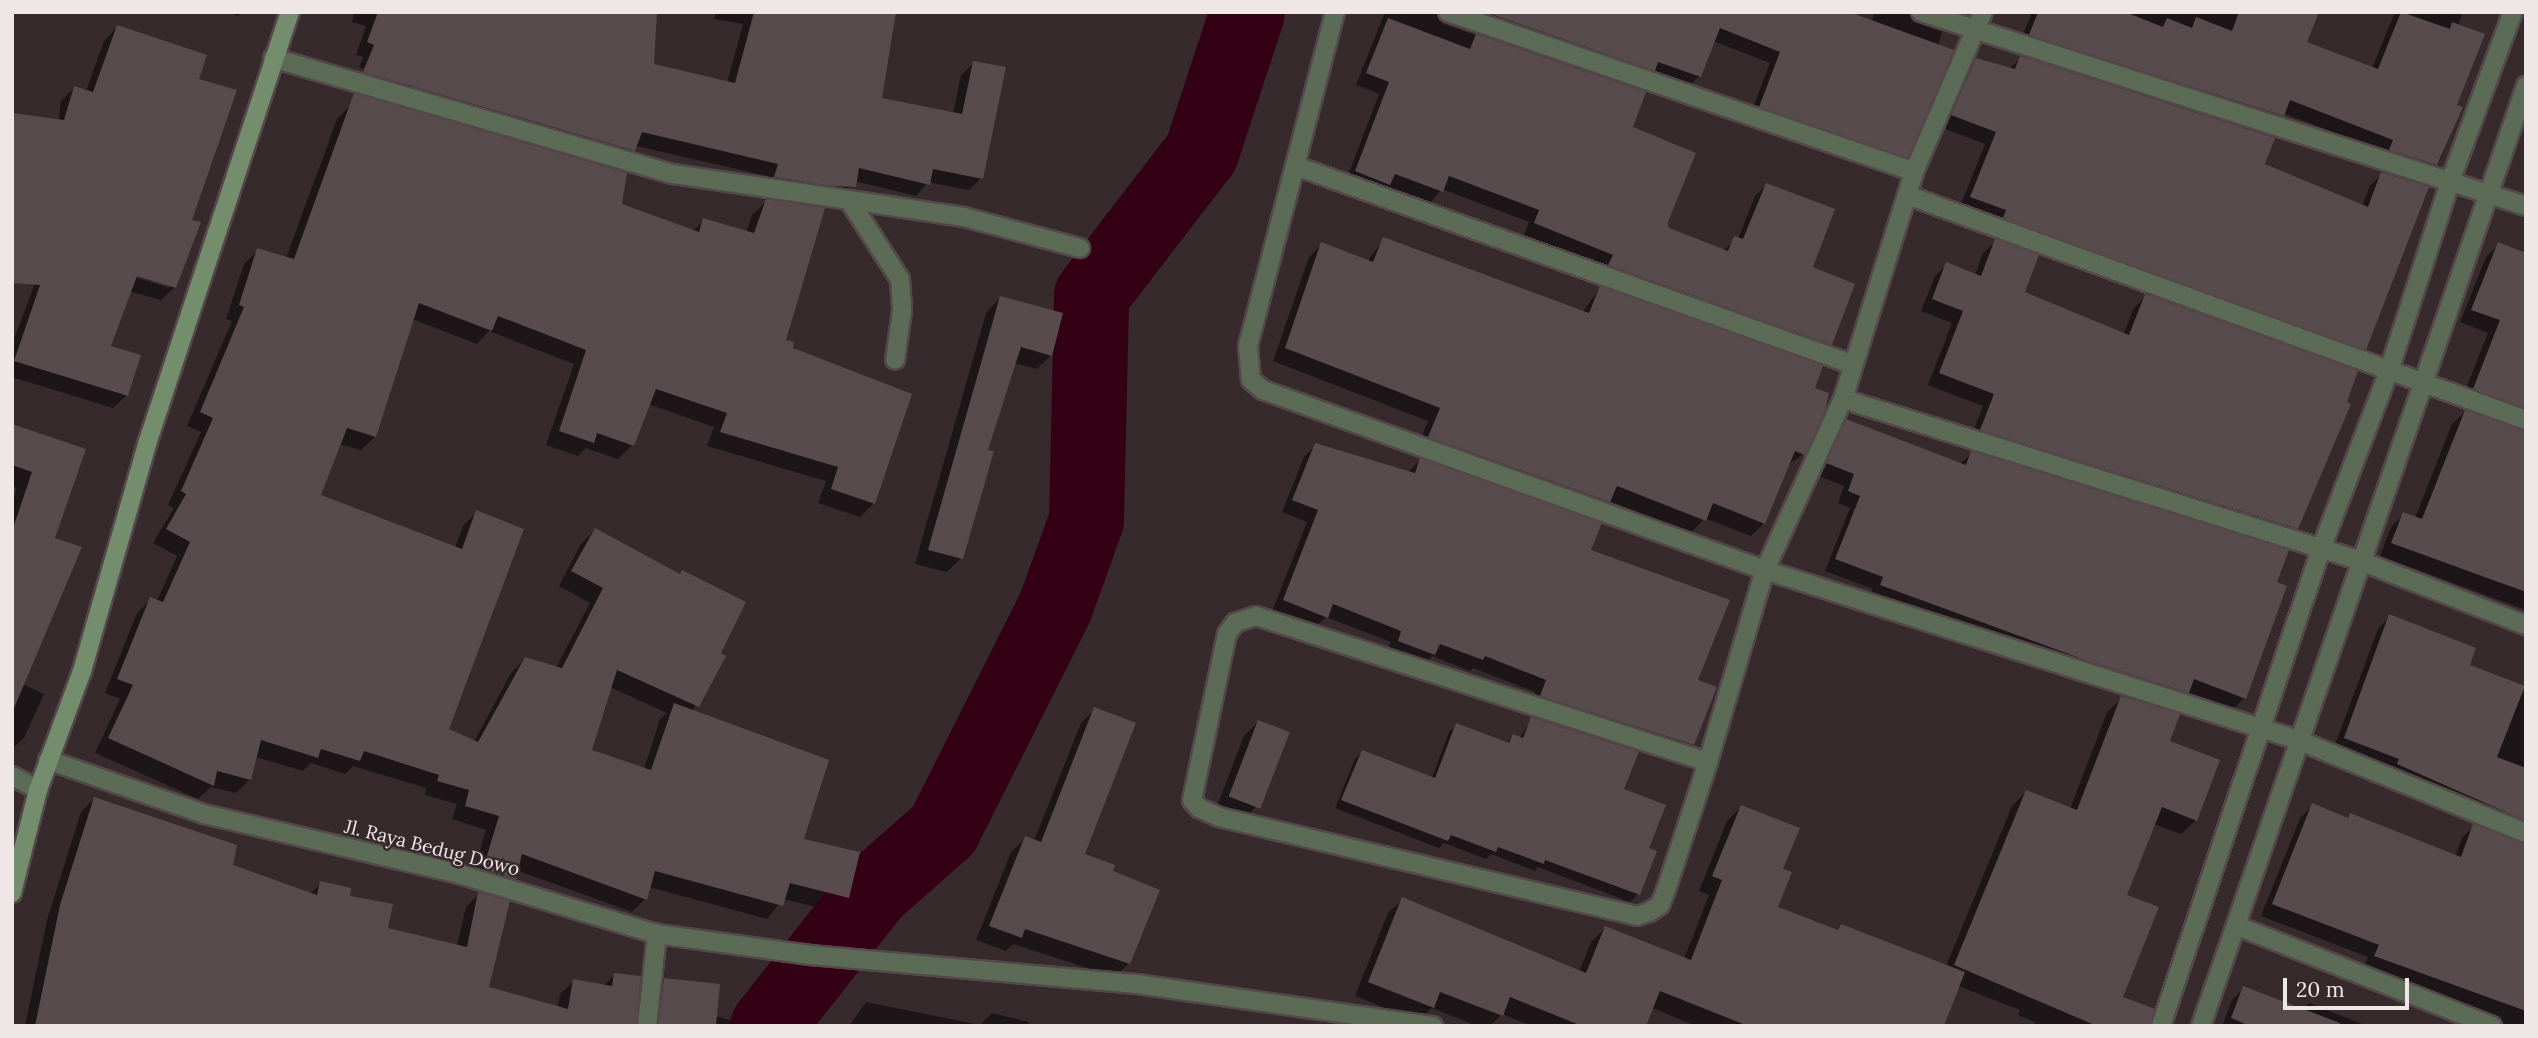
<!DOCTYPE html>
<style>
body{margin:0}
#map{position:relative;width:2538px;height:1038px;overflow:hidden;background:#362a2d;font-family:Lora,serif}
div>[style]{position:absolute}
.shadow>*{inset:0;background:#0007}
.river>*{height:75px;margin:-37.5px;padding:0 37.5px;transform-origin:37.5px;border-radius:37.5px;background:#330113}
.building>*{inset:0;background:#584b4e;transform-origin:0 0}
.roads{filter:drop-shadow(2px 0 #54484b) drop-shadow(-2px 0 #54484b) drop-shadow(0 2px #54484b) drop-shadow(0 -2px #54484b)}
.street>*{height:18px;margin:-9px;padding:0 9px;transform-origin:9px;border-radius:9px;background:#5b6b56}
.secondary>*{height:18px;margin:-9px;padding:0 9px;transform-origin:9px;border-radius:9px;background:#748d6c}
span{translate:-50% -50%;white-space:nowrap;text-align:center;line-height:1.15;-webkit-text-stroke:5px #362a2d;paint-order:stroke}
.street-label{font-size:19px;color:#efe6e8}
.frame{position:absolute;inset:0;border:14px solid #efe6e8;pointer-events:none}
.scale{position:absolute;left:2283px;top:978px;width:126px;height:32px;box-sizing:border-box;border:4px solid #efe6e8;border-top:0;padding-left:9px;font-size:21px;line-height:24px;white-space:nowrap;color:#efe6e8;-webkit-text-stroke:5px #362a2d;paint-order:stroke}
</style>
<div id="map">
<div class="shadow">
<div style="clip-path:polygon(228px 12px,242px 12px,238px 16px)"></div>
<div style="clip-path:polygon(354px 12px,655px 12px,652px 65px,727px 83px,743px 24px,714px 19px,716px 12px,894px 12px,880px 99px,953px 114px,961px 75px,974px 63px,981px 178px,969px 190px,928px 182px,916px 196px,855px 181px,842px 198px,763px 189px,767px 176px,636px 146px,621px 163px,401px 99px,406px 86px,359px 67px,363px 57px,356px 55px,366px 26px,352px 22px)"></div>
<div style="clip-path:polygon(1385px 12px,1438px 12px,1443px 24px,1644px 93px,1630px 128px,1668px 229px,1723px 250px,1738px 239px,1755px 196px,1766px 185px,1810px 268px,1830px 344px,1819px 355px,1598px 277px,1602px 266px,1524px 235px,1529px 222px,1442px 189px,1430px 203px,1387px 186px,1377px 196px,1345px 183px,1379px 94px,1356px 85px)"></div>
<div style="clip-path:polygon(1441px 12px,1844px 12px,1871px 23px,1875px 12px,1910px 12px,1912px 21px,1942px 32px,1906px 157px,1895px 168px,1749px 118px,1770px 63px,1713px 41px,1699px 76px,1688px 88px)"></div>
<div style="clip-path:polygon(2032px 12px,2317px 12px,2305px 43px,2372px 68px,2395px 12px,2463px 12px,2458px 26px,2454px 106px,2461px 108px,2441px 159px,2423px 176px,2383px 151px,2283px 113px,2270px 127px,2018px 46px)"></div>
<div style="clip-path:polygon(evenodd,117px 27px,197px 80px,190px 221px,175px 287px,161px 300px,129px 291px,109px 347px,127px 395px,113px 408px,12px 377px,12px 344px,42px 265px,61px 101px,74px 88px,86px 91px,104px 41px,117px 27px,129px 272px,170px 284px,170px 288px,128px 275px,129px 272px)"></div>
<div style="clip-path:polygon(2021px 58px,2362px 206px,2370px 186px,2382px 174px,2365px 349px,2353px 361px,1959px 209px,1985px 144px,1940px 127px,1964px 72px,1976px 60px,2009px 69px)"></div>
<div style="clip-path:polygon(evenodd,351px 105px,693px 231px,704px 220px,746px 233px,752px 215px,767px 201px,784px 341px,874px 503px,860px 517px,818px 503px,826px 481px,707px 446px,714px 427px,648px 404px,632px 445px,618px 459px,586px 448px,578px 456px,546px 445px,574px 364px,489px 331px,477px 344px,412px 319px,375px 437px,361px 450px,339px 444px,318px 496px,455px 548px,463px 526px,477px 512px,447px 729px,474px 742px,511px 673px,525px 659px,556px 668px,590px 603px,559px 586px,581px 544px,595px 530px,719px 654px,692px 712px,847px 897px,833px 911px,783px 899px,767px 919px,649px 887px,645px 899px,632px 912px,516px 870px,500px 892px,470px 883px,486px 830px,452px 819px,457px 804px,425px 795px,426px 788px,353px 766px,345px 774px,311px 763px,303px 771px,256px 757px,250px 779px,236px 793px,211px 787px,198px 799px,95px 753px,120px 699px,105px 693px,137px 613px,151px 599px,157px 601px,177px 556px,153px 543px,174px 508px,168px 505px,201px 432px,187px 426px,232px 321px,226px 319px,244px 264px,258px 250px,286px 258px,337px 119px,351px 105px,610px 687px,667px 713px,660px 719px,644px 769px,590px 752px,610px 687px)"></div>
<div style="clip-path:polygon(1383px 240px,1582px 313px,1600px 288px,1813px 389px,1803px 454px,1787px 466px,1764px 523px,1751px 536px,1705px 518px,1691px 533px,1609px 501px,1595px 514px,1416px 450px,1428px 421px,1273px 361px,1309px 257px,1322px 244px,1367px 262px)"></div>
<div style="clip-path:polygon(1996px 241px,2023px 293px,2123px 335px,2134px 308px,2146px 296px,2296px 528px,2284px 541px,1969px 442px,1983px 406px,1928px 385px,1952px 323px,1921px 311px,1935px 276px,1947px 264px,1975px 275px,1983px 253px)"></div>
<div style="clip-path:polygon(2499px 244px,2526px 255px,2526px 610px,2380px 556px,2391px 527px,2404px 514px,2415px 518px,2452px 424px,2465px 412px,2522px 432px,2518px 422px,2461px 401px,2488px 333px,2460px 322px,2486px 257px)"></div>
<div style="clip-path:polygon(1000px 298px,1051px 355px,1037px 369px,1014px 363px,985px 451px,961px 558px,947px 572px,915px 564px,986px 313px)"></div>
<div style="clip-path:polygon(1847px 421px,1960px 464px,1972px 453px,2274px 583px,2244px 698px,2233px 710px,2187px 692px,2176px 704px,1870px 597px,1873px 589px,1825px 571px,1850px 508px,1838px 503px,1844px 486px,1816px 475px,1835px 433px)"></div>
<div style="clip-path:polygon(12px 426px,84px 450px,53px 539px,23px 684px,44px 694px,24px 738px,12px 749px,12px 503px,17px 488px,12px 486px)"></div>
<div style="clip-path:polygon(1316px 445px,1408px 472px,1420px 460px,1589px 551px,1696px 681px,1714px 688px,1692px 744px,1680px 756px,1529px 707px,1535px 692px,1473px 668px,1470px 671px,1432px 656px,1422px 666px,1387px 653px,1391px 642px,1326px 617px,1314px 628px,1272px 612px,1307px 522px,1282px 512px,1304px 457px)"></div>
<div style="clip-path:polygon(2390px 616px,2467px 666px,2526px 688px,2526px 1026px,2490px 1026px,2495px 1015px,2363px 969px,2368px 957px,2261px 916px,2300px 818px,2312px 806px,2346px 819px,2350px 815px,2455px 856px,2462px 838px,2474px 826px,2524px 846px,2518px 834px,2333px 750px,2378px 629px)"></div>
<div style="clip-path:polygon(2122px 698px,2167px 742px,2196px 820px,2181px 834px,2154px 824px,2125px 896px,2121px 998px,2127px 1026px,2034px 1026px,2035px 1022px,2018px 1015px,2020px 1010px,1958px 986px,1942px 1026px,1696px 1026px,1652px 1008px,1644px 1026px,1532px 1026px,1502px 1014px,1490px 1026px,1477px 1026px,1432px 1008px,1418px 1021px,1355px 996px,1388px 913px,1403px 899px,1579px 972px,1591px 942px,1605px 928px,1684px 959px,1709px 895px,1699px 891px,1727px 821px,1741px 807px,1781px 870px,1776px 908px,1836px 931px,1841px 926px,1946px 966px,2012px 806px,2026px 792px,2070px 809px,2107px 712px)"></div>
<div style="clip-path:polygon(1095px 709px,1083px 855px,1110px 872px,1129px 963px,1115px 977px,1013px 944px,1006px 951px,976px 940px,1011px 852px,1025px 838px,1034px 841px,1081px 723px)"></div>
<div style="clip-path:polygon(1532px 719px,1622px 790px,1647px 849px,1638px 894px,1630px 902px,1538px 867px,1535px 871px,1491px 854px,1486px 859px,1444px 843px,1439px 848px,1335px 808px,1355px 759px,1362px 752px,1432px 778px,1449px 732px,1457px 725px,1506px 744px,1513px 736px,1519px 739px)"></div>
<div style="clip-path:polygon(1258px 722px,1257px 806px,1242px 820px,1215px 811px,1244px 736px)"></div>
<div style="clip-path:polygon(94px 799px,230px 866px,310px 894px,321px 883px,347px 898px,386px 929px,457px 946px,466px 907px,479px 894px,487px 988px,558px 1008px,560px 994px,574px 981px,603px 986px,615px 975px,634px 1026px,25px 1026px,47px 920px,81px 812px)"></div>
<div style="clip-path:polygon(664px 980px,715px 1016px,753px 1026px,647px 1026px,651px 993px)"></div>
<div style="clip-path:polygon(2244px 988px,2302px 1010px,2309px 1003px,2367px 1026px,2222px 1026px,2232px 1000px)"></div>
<div style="clip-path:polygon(866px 1002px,980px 1025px,992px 1013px,1029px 1022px,1028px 1026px,849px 1026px)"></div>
</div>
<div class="river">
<div style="left:767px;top:1026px;width:172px;rotate:-51.9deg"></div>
<div style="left:873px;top:891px;width:94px;rotate:-41.5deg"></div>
<div style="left:943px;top:829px;width:250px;rotate:-63.3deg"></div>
<div style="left:1055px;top:606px;width:91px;rotate:-70.2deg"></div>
<div style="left:1086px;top:520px;width:225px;rotate:-88.7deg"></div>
<div style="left:1091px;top:295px;width:180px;rotate:-52.4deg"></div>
<div style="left:1201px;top:152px;width:147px;rotate:-71.8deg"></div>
</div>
<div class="building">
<div style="clip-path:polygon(378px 12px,657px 12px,654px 64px,735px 83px,754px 12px,896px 12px,882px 98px,962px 114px,973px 61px,1006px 67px,983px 179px,933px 169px,930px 185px,859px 168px,856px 187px,831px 186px,774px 177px,778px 164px,642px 132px,635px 151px,363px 72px,374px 45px,367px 42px)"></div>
<div style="clip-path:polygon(1485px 12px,1849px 12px,1954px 50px,1908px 158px,1759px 107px,1780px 52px,1720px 28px,1701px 77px,1658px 62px,1655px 71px)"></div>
<div style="clip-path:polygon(2038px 12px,2125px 12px,2163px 27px,2167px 18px,2192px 28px,2196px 17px,2232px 31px,2239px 12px,2319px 12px,2307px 42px,2378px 69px,2401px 12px,2450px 29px,2452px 22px,2485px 34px,2457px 105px,2463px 107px,2437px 165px,2389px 150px,2393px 140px,2290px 100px,2284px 116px,2029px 35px)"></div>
<div style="clip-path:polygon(1388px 18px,1470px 49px,1476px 34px,1646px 92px,1633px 127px,1696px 153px,1668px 222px,1669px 228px,1728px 251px,1734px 236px,1743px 239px,1766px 183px,1835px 209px,1813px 267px,1855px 284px,1832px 345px,1608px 265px,1613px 255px,1534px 223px,1539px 210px,1449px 176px,1443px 192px,1395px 174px,1390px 185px,1355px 171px,1389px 82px,1366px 73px)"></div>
<div style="clip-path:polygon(117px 25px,207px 55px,199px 79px,237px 90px,192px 220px,201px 222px,176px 288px,137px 276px,111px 346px,141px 355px,128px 396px,14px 361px,40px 285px,12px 283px,12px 113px,64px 120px,74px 86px,93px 92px)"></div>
<div style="clip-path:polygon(2020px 56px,2275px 138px,2265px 164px,2368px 207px,2381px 172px,2429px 187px,2366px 350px,2003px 218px,2006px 210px,1970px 197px,1996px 132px,1951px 115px,1976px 58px,2015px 69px)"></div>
<div style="clip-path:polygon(354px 93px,627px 173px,622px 204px,699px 232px,703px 218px,754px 233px,766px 199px,825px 208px,786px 340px,794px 342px,793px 348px,912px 394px,875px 504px,831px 489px,838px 467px,720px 432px,727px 413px,656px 389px,634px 446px,597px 433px,594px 443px,559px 431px,586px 350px,498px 316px,492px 331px,419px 303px,376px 437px,347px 428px,321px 495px,462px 549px,476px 510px,524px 529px,449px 729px,478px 742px,525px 657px,562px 668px,603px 588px,571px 571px,595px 528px,680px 574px,682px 570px,746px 602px,721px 653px,726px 656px,699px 707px,617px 670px,592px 750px,651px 770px,674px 703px,829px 760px,804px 839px,860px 852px,849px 898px,790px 883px,783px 906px,655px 871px,647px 900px,522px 854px,516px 879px,483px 869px,499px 816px,465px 806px,469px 790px,437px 781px,439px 775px,364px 751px,360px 761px,321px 749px,318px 758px,261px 740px,251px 780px,217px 771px,214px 786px,108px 738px,133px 685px,117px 679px,150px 597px,163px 602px,190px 542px,166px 529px,186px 494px,181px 491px,213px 418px,200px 412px,244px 307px,239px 305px,257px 248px,294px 259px)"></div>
<div style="clip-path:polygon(1383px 237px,1589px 313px,1600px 286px,1823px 366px,1815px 388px,1829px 393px,1825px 411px,1805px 455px,1795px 451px,1765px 524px,1713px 503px,1706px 521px,1617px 486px,1610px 502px,1428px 437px,1440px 408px,1285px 348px,1321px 242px,1373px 262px)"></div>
<div style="clip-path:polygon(1995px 239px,2039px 255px,2025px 292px,2129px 335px,2145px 294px,2358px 371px,2347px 402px,2351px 404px,2298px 529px,1980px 430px,1994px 394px,1939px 373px,1963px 311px,1932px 299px,1946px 262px,1981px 276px)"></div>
<div style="clip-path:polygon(2498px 242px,2526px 253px,2526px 408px,2473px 389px,2500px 320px,2471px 310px)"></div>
<div style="clip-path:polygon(1000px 296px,1063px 313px,1052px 356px,1021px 347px,988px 450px,994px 451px,963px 559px,928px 550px)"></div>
<div style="clip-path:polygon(2465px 410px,2526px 431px,2526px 592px,2391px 543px,2403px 512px,2422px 519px)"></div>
<div style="clip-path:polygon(1846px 419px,1966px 465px,1971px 451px,2289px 550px,2277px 582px,2287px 586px,2246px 699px,2194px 679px,2189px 693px,2085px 660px,1880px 585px,1883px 577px,1835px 559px,1860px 496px,1848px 491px,1854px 474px,1826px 463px)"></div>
<div style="clip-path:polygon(12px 424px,86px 449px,55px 538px,82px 547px,12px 713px,12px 531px,32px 472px,12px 465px)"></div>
<div style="clip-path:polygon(1315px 443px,1415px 473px,1420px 458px,1602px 523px,1591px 550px,1730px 600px,1698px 680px,1717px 687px,1694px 745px,1540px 696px,1546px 680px,1485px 656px,1483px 660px,1440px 644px,1435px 655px,1398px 641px,1401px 631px,1333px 604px,1328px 618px,1283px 600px,1318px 510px,1292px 500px)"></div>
<div style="clip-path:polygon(2389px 614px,2476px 648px,2470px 665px,2525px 686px,2497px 757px,2526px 768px,2526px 821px,2397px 764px,2399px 759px,2344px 738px)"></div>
<div style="clip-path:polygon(2121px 696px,2180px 714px,2170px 741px,2220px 760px,2197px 821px,2162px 807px,2127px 895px,2159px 907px,2123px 997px,2155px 1009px,2150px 1026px,2097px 1026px,1954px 965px,2026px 790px,2077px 810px)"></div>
<div style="clip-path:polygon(1094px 707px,1136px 723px,1085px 854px,1115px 865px,1113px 871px,1160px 890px,1130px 964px,1025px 929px,1022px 938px,989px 926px,1025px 836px,1041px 842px)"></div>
<div style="clip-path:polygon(1531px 717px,1639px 752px,1624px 789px,1666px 805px,1649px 848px,1657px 851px,1640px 895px,1545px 860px,1544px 864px,1498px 847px,1496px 852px,1451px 835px,1448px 841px,1341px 800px,1362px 750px,1435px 778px,1456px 723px,1509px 743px,1513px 734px,1523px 738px)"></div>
<div style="left:1258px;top:720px;width:34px;height:82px;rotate:21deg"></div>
<div style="clip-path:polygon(94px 797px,237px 845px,233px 865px,317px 895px,320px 881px,351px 888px,350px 896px,393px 904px,388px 928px,467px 947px,478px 892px,510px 901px,489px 987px,568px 1009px,573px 979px,612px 986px,614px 973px,641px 976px,636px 1026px,35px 1026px,60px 905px)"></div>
<div style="clip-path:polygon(2312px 803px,2348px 818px,2350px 813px,2461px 857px,2473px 824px,2526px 844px,2526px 1011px,2374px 956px,2379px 945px,2272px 904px)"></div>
<div style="clip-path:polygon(1741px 805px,1800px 828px,1783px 869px,1792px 872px,1778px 907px,1838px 930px,1841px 924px,1965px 972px,1944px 1026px,1748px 1026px,1660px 991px,1646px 1026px,1582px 1026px,1510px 997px,1503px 1016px,1440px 992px,1434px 1008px,1368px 982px,1402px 897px,1586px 973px,1605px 926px,1691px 960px,1722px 880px,1712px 876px)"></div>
<div style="clip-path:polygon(664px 978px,720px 984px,716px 1026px,658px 1026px)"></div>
<div style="clip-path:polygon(2243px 986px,2340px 1023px,2339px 1026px,2250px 1026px,2231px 1018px)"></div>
</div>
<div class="roads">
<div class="street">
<div style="left:1335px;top:12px;width:345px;rotate:104.6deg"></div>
<div style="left:1248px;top:346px;width:34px;rotate:85deg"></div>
<div style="left:1251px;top:380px;width:16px;rotate:40deg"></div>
<div style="left:1263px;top:390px;width:533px;rotate:19.73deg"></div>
<div style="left:1765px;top:570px;width:188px;rotate:-65.5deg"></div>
<div style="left:1843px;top:399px;width:238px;rotate:-72.6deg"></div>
<div style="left:1914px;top:172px;width:174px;rotate:-66.7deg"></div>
<div style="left:1448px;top:12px;width:493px;rotate:18.9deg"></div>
<div style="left:1921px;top:12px;width:635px;rotate:17.78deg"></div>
<div style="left:273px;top:58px;width:416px;rotate:16.2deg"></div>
<div style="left:673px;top:174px;width:294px;rotate:8.4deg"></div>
<div style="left:964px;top:217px;width:120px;rotate:15deg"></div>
<div style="left:1296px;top:166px;width:589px;rotate:19.63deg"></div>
<div style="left:1907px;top:195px;width:659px;rotate:19.98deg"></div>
<div style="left:849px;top:200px;width:94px;rotate:57.2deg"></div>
<div style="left:900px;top:279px;width:32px;rotate:86deg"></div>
<div style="left:902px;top:311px;width:49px;rotate:98.1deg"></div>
<div style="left:1843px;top:399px;width:540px;rotate:17.36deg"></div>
<div style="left:2358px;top:560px;width:180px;rotate:21.2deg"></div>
<div style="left:48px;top:760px;width:165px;rotate:19.1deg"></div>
<div style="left:204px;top:814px;width:262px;rotate:13.2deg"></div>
<div style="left:459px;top:874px;width:207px;rotate:16.9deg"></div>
<div style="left:657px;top:934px;width:155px;rotate:7.8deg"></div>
<div style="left:811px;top:955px;width:327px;rotate:5.1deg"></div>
<div style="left:1137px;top:984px;width:299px;rotate:8.1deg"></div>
<div style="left:1708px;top:762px;width:475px;rotate:-162.1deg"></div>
<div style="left:1256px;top:616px;width:22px;rotate:162deg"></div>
<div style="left:1235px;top:623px;width:14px;rotate:126deg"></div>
<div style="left:1227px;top:634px;width:170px;rotate:101.9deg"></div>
<div style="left:1192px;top:800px;width:11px;rotate:49deg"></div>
<div style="left:1199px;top:808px;width:22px;rotate:24deg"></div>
<div style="left:1219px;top:817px;width:430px;rotate:13.3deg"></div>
<div style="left:1637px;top:916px;width:13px;rotate:-18deg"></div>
<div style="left:1649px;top:912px;width:13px;rotate:-32deg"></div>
<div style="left:1660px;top:905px;width:16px;rotate:-68deg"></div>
<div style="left:1666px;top:890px;width:135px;rotate:-71.8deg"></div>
<div style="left:1708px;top:762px;width:200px;rotate:-73.5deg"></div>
<div style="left:1765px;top:570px;width:559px;rotate:17.69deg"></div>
<div style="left:2298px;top:740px;width:246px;rotate:22.2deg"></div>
<div style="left:12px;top:776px;width:30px;rotate:28deg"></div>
<div style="left:2237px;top:926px;width:274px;rotate:21.4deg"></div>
<div style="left:647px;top:1026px;width:93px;rotate:-83.8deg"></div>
<div style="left:2161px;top:1026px;width:503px;rotate:-71.46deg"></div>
<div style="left:2321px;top:549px;width:191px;rotate:-69.1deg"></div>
<div style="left:2389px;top:371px;width:199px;rotate:-72.1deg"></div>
<div style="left:2450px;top:182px;width:181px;rotate:-69.7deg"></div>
<div style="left:2201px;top:1026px;width:995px;rotate:-70.93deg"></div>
</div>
<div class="secondary">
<div style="left:12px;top:893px;width:106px;rotate:-75.8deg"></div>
<div style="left:38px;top:790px;width:127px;rotate:-69.7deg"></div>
<div style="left:82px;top:671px;width:239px;rotate:-74deg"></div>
<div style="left:148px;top:441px;width:452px;rotate:-71.7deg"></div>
</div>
</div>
<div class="street-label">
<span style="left:432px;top:848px;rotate:14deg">Jl. Raya Bedug Dowo</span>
</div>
<div class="frame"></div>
<div class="scale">20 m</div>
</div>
